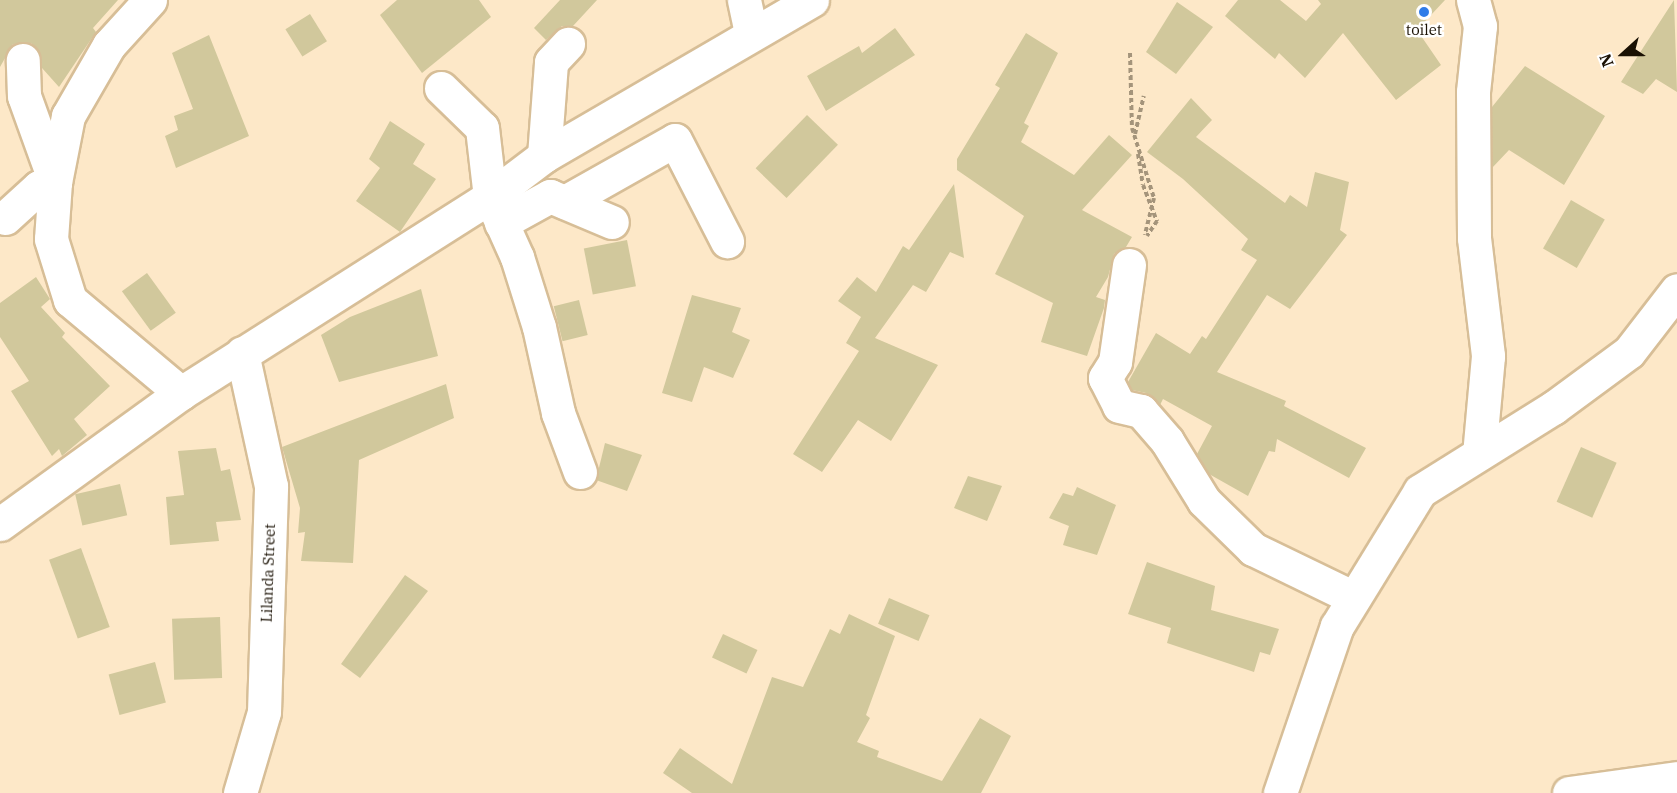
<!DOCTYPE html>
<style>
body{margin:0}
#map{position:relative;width:1677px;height:793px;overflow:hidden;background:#fde8c8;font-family:"IBM Plex Serif",serif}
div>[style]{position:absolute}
.building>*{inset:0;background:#d1c89c;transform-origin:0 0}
.path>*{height:4px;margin-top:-2px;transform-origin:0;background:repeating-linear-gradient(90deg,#a4947b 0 4.5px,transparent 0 7.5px)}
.roads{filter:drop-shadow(2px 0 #d7be97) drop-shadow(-2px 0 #d7be97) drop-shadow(0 2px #d7be97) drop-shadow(0 -2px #d7be97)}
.minor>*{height:33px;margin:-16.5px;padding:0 16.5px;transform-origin:16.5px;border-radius:16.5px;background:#fff}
.dots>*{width:16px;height:16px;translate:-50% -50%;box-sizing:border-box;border:3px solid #fff;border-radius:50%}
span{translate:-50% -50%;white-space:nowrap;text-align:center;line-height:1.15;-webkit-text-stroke:5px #fff;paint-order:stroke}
.poi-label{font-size:15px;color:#1a1104}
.street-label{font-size:15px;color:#1a1104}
.north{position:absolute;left:1593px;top:24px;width:60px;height:60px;-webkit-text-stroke:4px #fff;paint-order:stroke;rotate:249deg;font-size:16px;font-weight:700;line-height:24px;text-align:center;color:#1a1104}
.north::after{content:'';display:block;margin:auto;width:21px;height:27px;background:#1a1104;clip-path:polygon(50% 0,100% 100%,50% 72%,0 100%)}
</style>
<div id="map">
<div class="building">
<div style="clip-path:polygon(0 0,118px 0,93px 28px,96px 32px,59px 87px,42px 68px,39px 51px,31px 43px,13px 44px,0 67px)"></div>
<div style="clip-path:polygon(397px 0,479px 0,491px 17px,422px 73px,380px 15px)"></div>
<div style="clip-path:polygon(560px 0,597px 0,573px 26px,562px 26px,546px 40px,534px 28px)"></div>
<div style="clip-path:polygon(1238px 0,1280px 0,1306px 21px,1321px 4px,1318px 0,1445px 0,1417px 30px,1441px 65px,1396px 100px,1343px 33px,1305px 78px,1279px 53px,1275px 59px,1225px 16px)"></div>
<div style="clip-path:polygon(1674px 0,1677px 92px,1656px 79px,1643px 94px,1621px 82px)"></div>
<div style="clip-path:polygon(1177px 2px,1213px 27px,1176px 74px,1146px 52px)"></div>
<div style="left:310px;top:14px;width:32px;height:29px;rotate:58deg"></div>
<div style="clip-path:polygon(895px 28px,915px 55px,826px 111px,807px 76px,859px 46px,862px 53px)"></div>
<div style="clip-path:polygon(1026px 33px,1058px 53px,1024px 123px,1029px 126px,1021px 142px,1074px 175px,1109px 135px,1132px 155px,1082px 210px,1132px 237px,1126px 247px,1114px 254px,1108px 277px,1096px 297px,1105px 300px,1104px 308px,1087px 356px,1041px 342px,1053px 303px,995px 274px,1024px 216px,957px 170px,957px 159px,1000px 88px,995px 85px)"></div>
<div style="clip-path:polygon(209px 35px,249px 136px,176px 168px,165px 136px,178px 130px,174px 116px,193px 109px,172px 53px)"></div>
<div style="clip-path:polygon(1525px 66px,1605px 116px,1564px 185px,1509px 150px,1492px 168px,1492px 107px)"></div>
<div style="clip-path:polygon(1191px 98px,1212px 120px,1196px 137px,1285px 203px,1290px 195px,1307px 207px,1315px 172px,1349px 182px,1340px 230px,1347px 235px,1290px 309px,1267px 295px,1217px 372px,1286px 401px,1284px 406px,1366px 448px,1349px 478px,1277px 439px,1275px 452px,1269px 451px,1248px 496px,1209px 474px,1197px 454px,1212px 426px,1163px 399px,1160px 405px,1146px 393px,1132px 390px,1128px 382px,1156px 333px,1190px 354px,1202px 336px,1206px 339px,1257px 260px,1241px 250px,1248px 239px,1183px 179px,1147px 152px)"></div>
<div style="left:807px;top:115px;width:43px;height:74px;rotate:44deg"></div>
<div style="clip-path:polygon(390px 121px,425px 144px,413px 164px,436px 179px,400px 232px,356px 201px,380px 168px,369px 159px)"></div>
<div style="clip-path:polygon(954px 184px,964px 258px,950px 252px,926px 292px,913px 285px,875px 338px,938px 365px,891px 441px,858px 420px,822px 472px,793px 454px,859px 351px,846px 343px,861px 317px,838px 301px,857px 277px,876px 292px,903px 246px,909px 250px)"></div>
<div style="left:1571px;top:200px;width:39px;height:56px;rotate:30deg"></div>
<div style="left:627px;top:240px;width:47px;height:44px;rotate:79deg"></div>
<div style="left:147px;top:273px;width:49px;height:31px;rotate:54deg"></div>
<div style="clip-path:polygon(36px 277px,50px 299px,41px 307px,65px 333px,62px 337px,110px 386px,74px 419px,87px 435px,62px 456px,59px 449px,52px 456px,11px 391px,29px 381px,0 337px,0 303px)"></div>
<div style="clip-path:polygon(421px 289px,438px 356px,339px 382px,321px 335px,350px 317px)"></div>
<div style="clip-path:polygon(692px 295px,741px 308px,732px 332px,750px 340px,733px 378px,704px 367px,692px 402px,662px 393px)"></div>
<div style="left:579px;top:300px;width:36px;height:26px;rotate:76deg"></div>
<div style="clip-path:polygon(446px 384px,454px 418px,359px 460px,353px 563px,301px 561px,305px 532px,298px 533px,300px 508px,282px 447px)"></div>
<div style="clip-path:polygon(605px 443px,642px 455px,627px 491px,596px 480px)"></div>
<div style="left:1581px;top:447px;width:39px;height:60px;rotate:24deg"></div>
<div style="clip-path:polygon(216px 448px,221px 471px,230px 469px,241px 520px,216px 522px,219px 541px,170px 545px,166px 497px,184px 495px,178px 451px)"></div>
<div style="clip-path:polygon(968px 476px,1002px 486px,987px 521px,954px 508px)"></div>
<div style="left:120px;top:484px;width:32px;height:46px;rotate:77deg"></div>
<div style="clip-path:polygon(1077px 487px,1116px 505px,1097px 555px,1063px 545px,1069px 526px,1049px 518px,1063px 493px,1073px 496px)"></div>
<div style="left:81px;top:548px;width:84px;height:34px;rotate:70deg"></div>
<div style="clip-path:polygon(1147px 562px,1215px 586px,1211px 610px,1279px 629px,1270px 655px,1260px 652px,1254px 672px,1167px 643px,1171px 628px,1128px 614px)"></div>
<div style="clip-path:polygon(405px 575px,428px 591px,360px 678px,341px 664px)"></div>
<div style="left:889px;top:598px;width:44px;height:28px;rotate:23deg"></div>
<div style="clip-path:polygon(849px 614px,895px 636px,866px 715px,870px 718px,857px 742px,879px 751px,877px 757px,942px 781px,980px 718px,1011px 736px,981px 793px,692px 793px,663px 773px,680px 748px,732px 784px,772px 677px,803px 687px,830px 629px,840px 634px)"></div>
<div style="left:220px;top:617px;width:61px;height:48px;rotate:88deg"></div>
<div style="left:723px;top:634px;width:38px;height:26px;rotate:25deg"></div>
<div style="left:155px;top:662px;width:42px;height:48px;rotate:75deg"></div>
</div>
<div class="path">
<div style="left:1130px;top:53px;width:75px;rotate:88.5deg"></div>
<div style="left:1132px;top:128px;width:73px;rotate:72.6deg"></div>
<div style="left:1154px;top:198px;width:38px;rotate:104deg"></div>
<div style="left:1135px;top:134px;width:39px;rotate:-77deg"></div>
<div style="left:1138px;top:154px;width:31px;rotate:81deg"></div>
<div style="left:1143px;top:185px;width:39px;rotate:69deg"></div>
<div style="left:1157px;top:221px;width:18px;rotate:124deg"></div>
</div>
<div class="roads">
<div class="minor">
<div style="left:150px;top:0;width:61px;rotate:132.3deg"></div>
<div style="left:109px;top:45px;width:82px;rotate:120deg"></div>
<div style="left:68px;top:116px;width:67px;rotate:101.1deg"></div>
<div style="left:55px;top:182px;width:57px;rotate:94deg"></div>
<div style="left:51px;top:239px;width:64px;rotate:72.7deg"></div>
<div style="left:70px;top:300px;width:145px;rotate:40deg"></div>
<div style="left:744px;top:0;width:34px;rotate:78deg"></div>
<div style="left:1473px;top:0;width:27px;rotate:75deg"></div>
<div style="left:1480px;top:26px;width:66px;rotate:96.1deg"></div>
<div style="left:1473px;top:92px;width:146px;rotate:89.6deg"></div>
<div style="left:1474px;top:238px;width:119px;rotate:83.2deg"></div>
<div style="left:1488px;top:356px;width:98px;rotate:95.2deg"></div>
<div style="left:441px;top:88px;width:57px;rotate:44.3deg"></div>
<div style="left:482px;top:128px;width:69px;rotate:83.4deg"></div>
<div style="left:490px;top:197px;width:66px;rotate:65.8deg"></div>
<div style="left:517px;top:257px;width:73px;rotate:72.6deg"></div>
<div style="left:539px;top:327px;width:88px;rotate:77.5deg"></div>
<div style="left:558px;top:413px;width:63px;rotate:69.6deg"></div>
<div style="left:544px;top:156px;width:94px;rotate:-85.7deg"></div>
<div style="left:551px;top:62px;width:25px;rotate:-47deg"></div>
<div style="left:565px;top:202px;width:126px;rotate:-29.4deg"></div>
<div style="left:675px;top:140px;width:114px;rotate:62.8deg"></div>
<div style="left:5px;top:218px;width:46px;rotate:-42.4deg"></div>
<div style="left:39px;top:187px;width:17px;rotate:-17deg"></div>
<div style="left:55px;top:182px;width:91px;rotate:-109.8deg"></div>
<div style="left:24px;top:96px;width:36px;rotate:-92deg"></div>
<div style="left:501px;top:223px;width:56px;rotate:-28.9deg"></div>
<div style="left:550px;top:196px;width:67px;rotate:22.8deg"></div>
<div style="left:1129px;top:265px;width:98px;rotate:98.2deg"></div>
<div style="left:1115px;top:362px;width:19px;rotate:122deg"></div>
<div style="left:1105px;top:378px;width:31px;rotate:63deg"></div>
<div style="left:1119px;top:406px;width:23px;rotate:13deg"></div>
<div style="left:1141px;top:411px;width:40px;rotate:49deg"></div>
<div style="left:1167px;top:441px;width:70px;rotate:58.3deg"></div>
<div style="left:1204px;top:501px;width:69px;rotate:44.4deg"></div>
<div style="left:1253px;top:549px;width:112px;rotate:25.9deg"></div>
<div style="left:0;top:524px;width:223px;rotate:-35.9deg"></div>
<div style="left:181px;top:393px;width:366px;rotate:-32.4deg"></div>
<div style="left:490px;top:197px;width:68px;rotate:-37.2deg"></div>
<div style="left:544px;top:156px;width:310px;rotate:-30.2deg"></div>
<div style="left:240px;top:793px;width:84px;rotate:-73.5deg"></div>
<div style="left:264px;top:712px;width:226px;rotate:-88.2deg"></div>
<div style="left:271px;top:486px;width:136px;rotate:-102.3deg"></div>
<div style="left:1280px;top:793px;width:176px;rotate:-71.2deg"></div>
<div style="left:1337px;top:626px;width:158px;rotate:-58.4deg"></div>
<div style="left:1420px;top:491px;width:157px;rotate:-32deg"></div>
<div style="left:1553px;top:408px;width:94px;rotate:-36.4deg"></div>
<div style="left:1629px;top:352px;width:78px;rotate:-52.3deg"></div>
<div style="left:1569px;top:793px;width:109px;rotate:-7.9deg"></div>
</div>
</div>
<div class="dots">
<div style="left:1424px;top:12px;background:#2f7ce8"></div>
</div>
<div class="poi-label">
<span style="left:1424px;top:30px">toilet</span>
</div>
<div class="street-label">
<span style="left:268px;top:573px;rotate:-88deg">Lilanda Street</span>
</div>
<div class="north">N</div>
</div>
